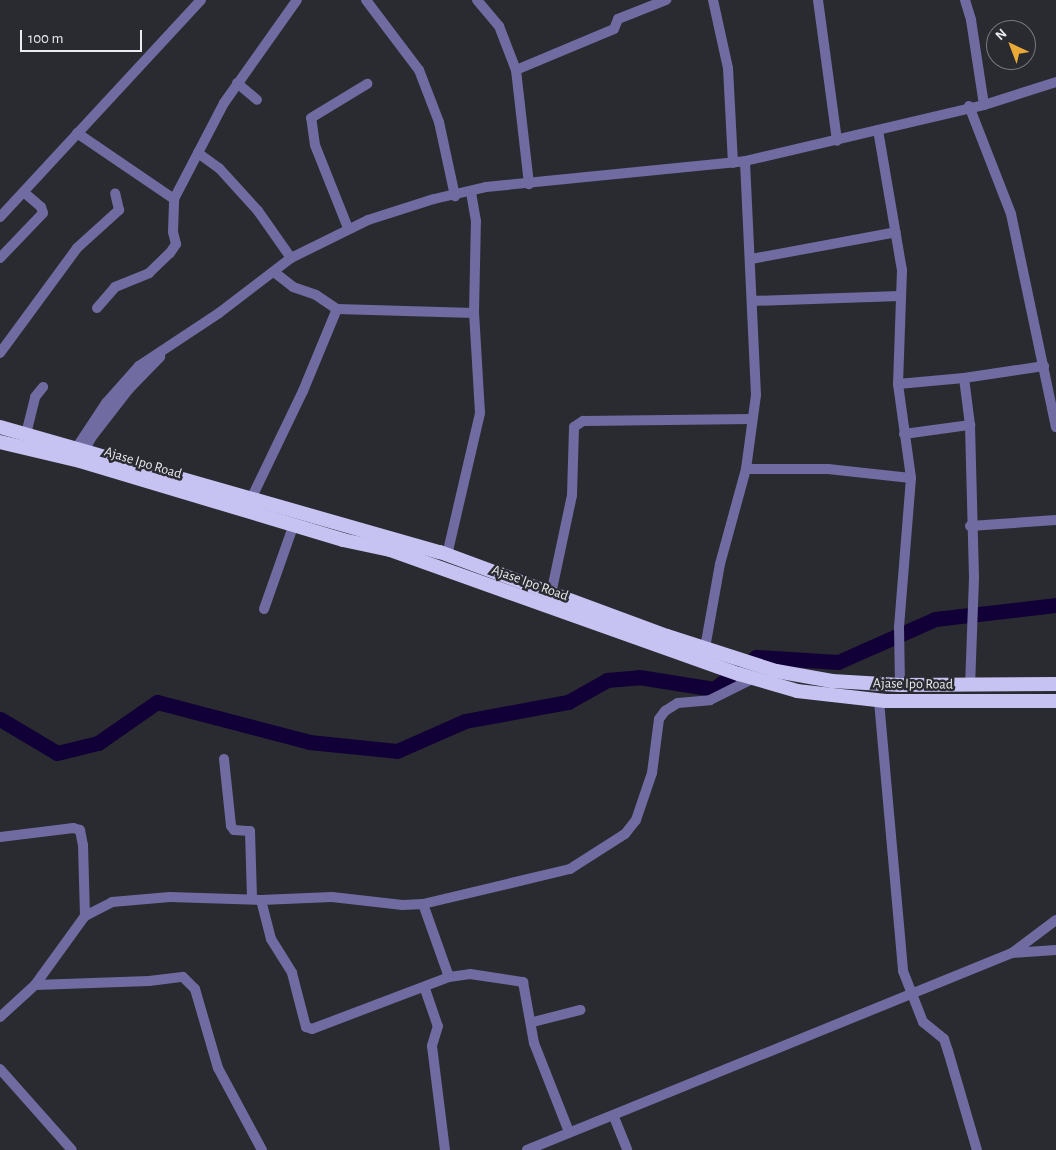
<!DOCTYPE html>
<style>
body{margin:0}
#map{position:relative;width:1056px;height:1150px;overflow:hidden;background:#2a2a31;font-family:"Alegreya Sans",sans-serif}
div>[style]{position:absolute}
.river>*{height:15px;margin:-7.5px;padding:0 7.5px;transform-origin:7.5px;border-radius:7.5px;background:#110037}
.minor>*{height:10px;margin:-5px;padding:0 5px;transform-origin:5px;border-radius:5px;background:#706ba1}
.tertiary>*{height:10px;margin:-5px;padding:0 5px;transform-origin:5px;border-radius:5px;background:#706ba1}
.trunk>*{height:14px;margin:-7px;padding:0 7px;transform-origin:7px;border-radius:7px;background:#c6c2f2}
span{translate:-50% -50%;white-space:nowrap;text-align:center;line-height:1.15;-webkit-text-stroke:5px #2a2a31;paint-order:stroke}
.street-label{font-size:14px;color:#eaeaef}
.north{position:absolute;left:986px;top:20px;width:50px;height:50px;box-sizing:border-box;background:#2a2a31;border:1px solid #77777d;border-radius:50%;rotate:317deg;font-size:14px;font-weight:700;line-height:20px;text-align:center;color:#eaeaef}
.north::after{content:'';display:block;margin:auto;width:18px;height:22px;background:#e9aa38;clip-path:polygon(50% 0,100% 100%,50% 72%,0 100%)}
.scale{position:absolute;left:20px;top:30px;width:122px;height:22px;box-sizing:border-box;border:2px solid #eaeaef;border-top:0;padding-left:6px;font-size:15px;line-height:18px;white-space:nowrap;color:#eaeaef;-webkit-text-stroke:4px #2a2a31;paint-order:stroke}
</style>
<div id="map">
<div class="river">
<div style="left:0;top:719px;width:66px;rotate:30.8deg"></div>
<div style="left:57px;top:753px;width:42px;rotate:-13.7deg"></div>
<div style="left:98px;top:743px;width:72px;rotate:-34.8deg"></div>
<div style="left:157px;top:702px;width:157px;rotate:14.7deg"></div>
<div style="left:309px;top:742px;width:88px;rotate:5.8deg"></div>
<div style="left:397px;top:751px;width:74px;rotate:-23.8deg"></div>
<div style="left:465px;top:721px;width:105px;rotate:-10.5deg"></div>
<div style="left:568px;top:702px;width:45px;rotate:-29.4deg"></div>
<div style="left:607px;top:680px;width:32px;rotate:-5deg"></div>
<div style="left:639px;top:677px;width:76px;rotate:9.1deg"></div>
<div style="left:714px;top:689px;width:53px;rotate:-37.3deg"></div>
<div style="left:756px;top:657px;width:82px;rotate:3.5deg"></div>
<div style="left:838px;top:662px;width:106px;rotate:-23.9deg"></div>
<div style="left:935px;top:619px;width:122px;rotate:-6.6deg"></div>
</div>
<div class="minor">
<div style="left:366px;top:0;width:88px;rotate:52.9deg"></div>
<div style="left:419px;top:70px;width:56px;rotate:69deg"></div>
<div style="left:439px;top:122px;width:76px;rotate:77.8deg"></div>
<div style="left:477px;top:0;width:34px;rotate:50deg"></div>
<div style="left:499px;top:26px;width:47px;rotate:68.9deg"></div>
<div style="left:516px;top:70px;width:115px;rotate:83.5deg"></div>
<div style="left:713px;top:0;width:70px;rotate:77.6deg"></div>
<div style="left:728px;top:68px;width:95px;rotate:87deg"></div>
<div style="left:818px;top:0;width:142px;rotate:82.3deg"></div>
<div style="left:965px;top:0;width:21px;rotate:73deg"></div>
<div style="left:971px;top:20px;width:86px;rotate:81.3deg"></div>
<div style="left:516px;top:70px;width:106px;rotate:-22.7deg"></div>
<div style="left:614px;top:29px;width:11px;rotate:-68deg"></div>
<div style="left:618px;top:19px;width:52px;rotate:-21.6deg"></div>
<div style="left:237px;top:83px;width:26px;rotate:40deg"></div>
<div style="left:969px;top:106px;width:116px;rotate:68.7deg"></div>
<div style="left:1011px;top:214px;width:218px;rotate:78.1deg"></div>
<div style="left:878px;top:130px;width:142px;rotate:80.3deg"></div>
<div style="left:902px;top:270px;width:114px;rotate:92deg"></div>
<div style="left:898px;top:384px;width:95px;rotate:82.1deg"></div>
<div style="left:911px;top:478px;width:149px;rotate:94.6deg"></div>
<div style="left:899px;top:627px;width:58px;rotate:89deg"></div>
<div style="left:77px;top:133px;width:117px;rotate:34.2deg"></div>
<div style="left:198px;top:153px;width:26px;rotate:36deg"></div>
<div style="left:219px;top:168px;width:58px;rotate:47.8deg"></div>
<div style="left:258px;top:211px;width:57px;rotate:54.9deg"></div>
<div style="left:348px;top:228px;width:89px;rotate:-111.7deg"></div>
<div style="left:315px;top:145px;width:27px;rotate:-98deg"></div>
<div style="left:311px;top:118px;width:66px;rotate:-31.3deg"></div>
<div style="left:0;top:258px;width:62px;rotate:-46.3deg"></div>
<div style="left:43px;top:213px;width:6px;rotate:-108deg"></div>
<div style="left:41px;top:207px;width:23px;rotate:-139deg"></div>
<div style="left:751px;top:259px;width:147px;rotate:-10.5deg"></div>
<div style="left:274px;top:272px;width:24px;rotate:38deg"></div>
<div style="left:293px;top:287px;width:24px;rotate:19deg"></div>
<div style="left:316px;top:295px;width:25px;rotate:34deg"></div>
<div style="left:337px;top:309px;width:137px;rotate:1.7deg"></div>
<div style="left:752px;top:301px;width:148px;rotate:-1.9deg"></div>
<div style="left:97px;top:308px;width:28px;rotate:-49deg"></div>
<div style="left:115px;top:287px;width:37px;rotate:-22deg"></div>
<div style="left:149px;top:273px;width:29px;rotate:-44deg"></div>
<div style="left:170px;top:253px;width:11px;rotate:-56deg"></div>
<div style="left:176px;top:244px;width:12px;rotate:-104deg"></div>
<div style="left:173px;top:232px;width:33px;rotate:-88deg"></div>
<div style="left:174px;top:199px;width:108px;rotate:-62.5deg"></div>
<div style="left:224px;top:103px;width:126px;rotate:-54.7deg"></div>
<div style="left:0;top:353px;width:130px;rotate:-53.7deg"></div>
<div style="left:77px;top:248px;width:57px;rotate:-42.1deg"></div>
<div style="left:119px;top:210px;width:17px;rotate:-103deg"></div>
<div style="left:964px;top:378px;width:47px;rotate:82.7deg"></div>
<div style="left:970px;top:425px;width:153px;rotate:88.5deg"></div>
<div style="left:974px;top:578px;width:107px;rotate:92.1deg"></div>
<div style="left:898px;top:384px;width:66px;rotate:-5.2deg"></div>
<div style="left:964px;top:378px;width:81px;rotate:-8.5deg"></div>
<div style="left:26px;top:434px;width:38px;rotate:-76deg"></div>
<div style="left:35px;top:397px;width:13px;rotate:-51deg"></div>
<div style="left:904px;top:434px;width:67px;rotate:-7.8deg"></div>
<div style="left:746px;top:469px;width:82px"></div>
<div style="left:828px;top:469px;width:83px;rotate:6.2deg"></div>
<div style="left:251px;top:499px;width:120px;rotate:-64.3deg"></div>
<div style="left:303px;top:391px;width:89px;rotate:-67.5deg"></div>
<div style="left:970px;top:526px;width:86px;rotate:-4deg"></div>
<div style="left:447px;top:555px;width:146px;rotate:-76.9deg"></div>
<div style="left:480px;top:413px;width:100px;rotate:-93.4deg"></div>
<div style="left:474px;top:313px;width:92px;rotate:-88.8deg"></div>
<div style="left:476px;top:221px;width:29px;rotate:-100deg"></div>
<div style="left:551px;top:594px;width:101px;rotate:-78deg"></div>
<div style="left:572px;top:495px;width:68px;rotate:-88.3deg"></div>
<div style="left:574px;top:427px;width:11px;rotate:-34deg"></div>
<div style="left:583px;top:421px;width:169px;rotate:-0.7deg"></div>
<div style="left:264px;top:609px;width:90px;rotate:-70.6deg"></div>
<div style="left:705px;top:648px;width:85px;rotate:-79.9deg"></div>
<div style="left:720px;top:564px;width:98px;rotate:-74.7deg"></div>
<div style="left:746px;top:469px;width:75px;rotate:-82.3deg"></div>
<div style="left:756px;top:395px;width:234px;rotate:-92.7deg"></div>
<div style="left:879px;top:701px;width:271px;rotate:84.9deg"></div>
<div style="left:903px;top:971px;width:55px;rotate:68.6deg"></div>
<div style="left:923px;top:1022px;width:27px;rotate:39deg"></div>
<div style="left:944px;top:1039px;width:13px;rotate:72deg"></div>
<div style="left:948px;top:1051px;width:103px;rotate:73.7deg"></div>
<div style="left:224px;top:759px;width:67px;rotate:84deg"></div>
<div style="left:231px;top:826px;width:5px;rotate:53deg"></div>
<div style="left:234px;top:830px;width:16px;rotate:4deg"></div>
<div style="left:250px;top:831px;width:68px;rotate:88.3deg"></div>
<div style="left:0;top:837px;width:74px;rotate:-7deg"></div>
<div style="left:73px;top:828px;width:7px;rotate:16deg"></div>
<div style="left:80px;top:830px;width:15px;rotate:79deg"></div>
<div style="left:83px;top:845px;width:71px;rotate:88.4deg"></div>
<div style="left:261px;top:900px;width:40px;rotate:75.6deg"></div>
<div style="left:271px;top:939px;width:40px;rotate:58deg"></div>
<div style="left:292px;top:973px;width:56px;rotate:75.5deg"></div>
<div style="left:306px;top:1027px;width:6px;rotate:18deg"></div>
<div style="left:312px;top:1029px;width:147px;rotate:-20.8deg"></div>
<div style="left:449px;top:977px;width:21px;rotate:-8deg"></div>
<div style="left:470px;top:974px;width:54px;rotate:8.6deg"></div>
<div style="left:523px;top:982px;width:62px;rotate:79.8deg"></div>
<div style="left:534px;top:1043px;width:96px;rotate:68.5deg"></div>
<div style="left:423px;top:904px;width:77px;rotate:70.4deg"></div>
<div style="left:1012px;top:953px;width:44px;rotate:-3.9deg"></div>
<div style="left:35px;top:985px;width:114px;rotate:-2deg"></div>
<div style="left:149px;top:981px;width:34px;rotate:-7deg"></div>
<div style="left:183px;top:977px;width:17px;rotate:45deg"></div>
<div style="left:195px;top:989px;width:82px;rotate:73.8deg"></div>
<div style="left:218px;top:1068px;width:93px;rotate:61.8deg"></div>
<div style="left:425px;top:989px;width:39px;rotate:71deg"></div>
<div style="left:438px;top:1026px;width:21px;rotate:107deg"></div>
<div style="left:432px;top:1046px;width:105px;rotate:82.9deg"></div>
<div style="left:0;top:1017px;width:47px;rotate:-42.4deg"></div>
<div style="left:35px;top:985px;width:85px;rotate:-54.1deg"></div>
<div style="left:85px;top:916px;width:30px;rotate:-27deg"></div>
<div style="left:112px;top:902px;width:58px;rotate:-4.9deg"></div>
<div style="left:170px;top:897px;width:91px;rotate:1.9deg"></div>
<div style="left:261px;top:900px;width:71px;rotate:-2.4deg"></div>
<div style="left:332px;top:897px;width:71px;rotate:6.4deg"></div>
<div style="left:403px;top:905px;width:20px;rotate:-3deg"></div>
<div style="left:423px;top:904px;width:151px;rotate:-13.4deg"></div>
<div style="left:570px;top:869px;width:65px;rotate:-32.5deg"></div>
<div style="left:625px;top:834px;width:18px;rotate:-52deg"></div>
<div style="left:636px;top:820px;width:50px;rotate:-71.2deg"></div>
<div style="left:652px;top:773px;width:54px;rotate:-82.6deg"></div>
<div style="left:659px;top:719px;width:10px;rotate:-53deg"></div>
<div style="left:665px;top:711px;width:15px;rotate:-32deg"></div>
<div style="left:678px;top:703px;width:32px;rotate:-5deg"></div>
<div style="left:710px;top:700px;width:47px;rotate:-26.6deg"></div>
<div style="left:533px;top:1022px;width:49px;rotate:-14.3deg"></div>
<div style="left:0;top:1069px;width:108px;rotate:48.4deg"></div>
<div style="left:614px;top:1117px;width:35px;rotate:68deg"></div>
<div style="left:527px;top:1150px;width:523px;rotate:-22.11deg"></div>
<div style="left:1012px;top:953px;width:55px;rotate:-36.9deg"></div>
</div>
<div class="tertiary">
<div style="left:0;top:217px;width:296px;rotate:-47.2deg"></div>
<div style="left:73px;top:453px;width:60px;rotate:-56.6deg"></div>
<div style="left:106px;top:403px;width:50px;rotate:-48.3deg"></div>
<div style="left:139px;top:366px;width:96px;rotate:-33.5deg"></div>
<div style="left:219px;top:313px;width:91px;rotate:-37.4deg"></div>
<div style="left:291px;top:258px;width:86px;rotate:-26.3deg"></div>
<div style="left:368px;top:220px;width:69px;rotate:-17.7deg"></div>
<div style="left:434px;top:199px;width:53px;rotate:-13deg"></div>
<div style="left:486px;top:187px;width:260px;rotate:-5.7deg"></div>
<div style="left:745px;top:161px;width:245px;rotate:-13.2deg"></div>
<div style="left:984px;top:105px;width:76px;rotate:-17.7deg"></div>
<div style="left:81px;top:457px;width:21px;rotate:-62deg"></div>
<div style="left:91px;top:438px;width:62px;rotate:-52.2deg"></div>
<div style="left:129px;top:389px;width:45px;rotate:-45.9deg"></div>
</div>
<div class="trunk">
<div style="left:0;top:427px;width:457px;rotate:15.9deg"></div>
<div style="left:440px;top:552px;width:242px;rotate:20.3deg"></div>
<div style="left:667px;top:636px;width:114px;rotate:17.8deg"></div>
<div style="left:776px;top:671px;width:57px;rotate:10.1deg"></div>
<div style="left:832px;top:681px;width:68px;rotate:3.4deg"></div>
<div style="left:900px;top:685px;width:156px;rotate:-0.4deg"></div>
<div style="left:0;top:442px;width:82px;rotate:13.4deg"></div>
<div style="left:80px;top:461px;width:275px;rotate:16.7deg"></div>
<div style="left:343px;top:540px;width:48px;rotate:12deg"></div>
<div style="left:390px;top:550px;width:370px;rotate:19.6deg"></div>
<div style="left:739px;top:674px;width:60px;rotate:16.3deg"></div>
<div style="left:797px;top:691px;width:89px;rotate:6.5deg"></div>
<div style="left:885px;top:701px;width:171px"></div>
</div>
<div class="street-label">
<span style="left:143px;top:463px;rotate:17deg">Ajase Ipo Road</span>
<span style="left:530px;top:583px;rotate:20deg">Ajase Ipo Road</span>
<span style="left:913px;top:684px;rotate:1deg">Ajase Ipo Road</span>
</div>
<div class="north">N</div>
<div class="scale">100 m</div>
</div>
